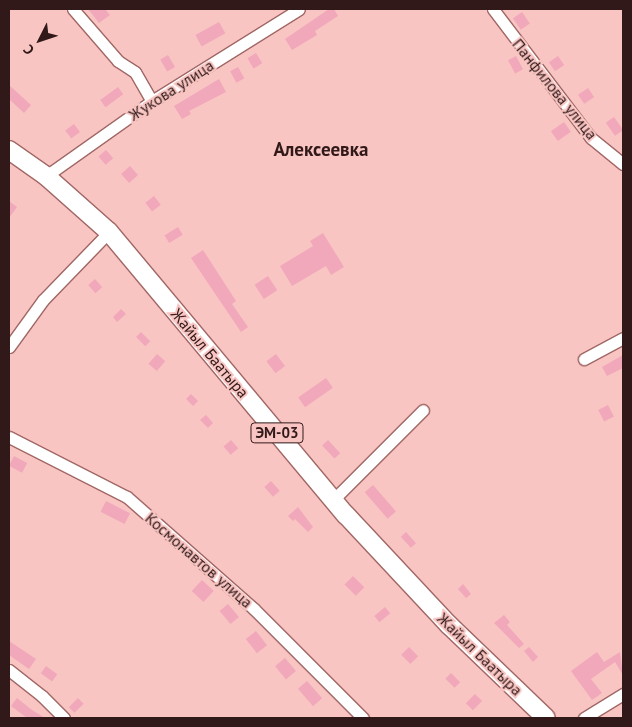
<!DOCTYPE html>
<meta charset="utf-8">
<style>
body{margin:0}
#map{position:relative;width:632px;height:727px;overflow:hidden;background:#f8c5c2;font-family:"PT Sans",sans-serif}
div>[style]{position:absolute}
.building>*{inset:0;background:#f1a8bb;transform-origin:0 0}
.roads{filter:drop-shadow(1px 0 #a06765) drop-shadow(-1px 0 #a06765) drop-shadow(0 1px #a06765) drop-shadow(0 -1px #a06765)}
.minor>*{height:11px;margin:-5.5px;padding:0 5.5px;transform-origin:5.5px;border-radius:5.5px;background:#fff}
.highway>*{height:18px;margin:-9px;padding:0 9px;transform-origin:9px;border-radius:9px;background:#fff}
span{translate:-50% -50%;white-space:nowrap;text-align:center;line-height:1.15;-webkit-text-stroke:4px #f8c5c2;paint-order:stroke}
.shield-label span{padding:1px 4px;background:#f8c5c2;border:1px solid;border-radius:4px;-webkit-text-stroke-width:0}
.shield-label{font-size:15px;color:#301918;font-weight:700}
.street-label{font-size:16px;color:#301918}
.quarter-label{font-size:19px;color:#301918;font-weight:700}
.frame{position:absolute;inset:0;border:10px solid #301918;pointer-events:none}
.north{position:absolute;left:15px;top:15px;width:50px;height:50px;-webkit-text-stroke:4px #f8c5c2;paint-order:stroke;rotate:229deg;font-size:14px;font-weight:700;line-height:20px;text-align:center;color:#301918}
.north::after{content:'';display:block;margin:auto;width:18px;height:22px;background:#301918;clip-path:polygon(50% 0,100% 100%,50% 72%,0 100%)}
</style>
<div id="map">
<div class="building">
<div style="clip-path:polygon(88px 9px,105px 9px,110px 15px,99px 23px)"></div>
<div style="clip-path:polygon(329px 9px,334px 9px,338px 16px,315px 31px,317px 35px,292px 50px,285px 39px)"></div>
<div style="left:522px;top:12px;width:14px;height:11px;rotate:56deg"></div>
<div style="left:219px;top:22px;width:13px;height:27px;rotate:61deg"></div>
<div style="left:256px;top:53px;width:12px;height:10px;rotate:59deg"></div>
<div style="left:168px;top:55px;width:14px;height:9px;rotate:60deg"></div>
<div style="left:516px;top:56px;width:15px;height:9px;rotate:62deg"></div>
<div style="left:558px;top:56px;width:11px;height:11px;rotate:56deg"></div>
<div style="left:238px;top:67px;width:13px;height:9px;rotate:61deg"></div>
<div style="clip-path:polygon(219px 79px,226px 92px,189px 111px,191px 114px,182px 119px,174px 106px)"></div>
<div style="clip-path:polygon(9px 85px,31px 105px,24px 113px,9px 99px)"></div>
<div style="left:118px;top:87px;width:9px;height:22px;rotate:54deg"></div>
<div style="left:588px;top:88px;width:11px;height:12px;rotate:56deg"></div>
<div style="left:614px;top:117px;width:16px;height:10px;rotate:55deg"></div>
<div style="left:564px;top:122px;width:12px;height:16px;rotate:55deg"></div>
<div style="left:74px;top:124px;width:10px;height:11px;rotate:53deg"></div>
<div style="left:106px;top:150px;width:11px;height:10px;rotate:49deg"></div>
<div style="left:130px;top:166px;width:12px;height:12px;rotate:48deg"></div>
<div style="left:154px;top:196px;width:11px;height:11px;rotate:52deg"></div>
<div style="clip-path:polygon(9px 201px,17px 207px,9px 218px)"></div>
<div style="left:178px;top:227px;width:9px;height:16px;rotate:58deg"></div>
<div style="clip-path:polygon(323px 233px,344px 267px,331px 275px,326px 266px,292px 286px,280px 266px,313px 246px,310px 241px)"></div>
<div style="clip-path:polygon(203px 250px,236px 301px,232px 304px,248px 327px,241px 332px,191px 258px)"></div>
<div style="left:268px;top:276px;width:17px;height:16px;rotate:57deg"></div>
<div style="left:95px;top:279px;width:11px;height:9px;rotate:49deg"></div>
<div style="clip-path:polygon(121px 309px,126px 314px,117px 322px,113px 317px)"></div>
<div style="left:141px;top:332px;width:13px;height:7px;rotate:45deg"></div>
<div style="left:157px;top:354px;width:11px;height:13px;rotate:41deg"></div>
<div style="left:276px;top:354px;width:15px;height:12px;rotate:53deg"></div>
<div style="clip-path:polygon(623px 355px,623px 368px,607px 376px,602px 367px)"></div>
<div style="left:326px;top:378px;width:12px;height:34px;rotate:55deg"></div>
<div style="left:191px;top:394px;width:10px;height:7px;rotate:45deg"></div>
<div style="left:608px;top:405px;width:13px;height:11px;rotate:63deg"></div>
<div style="clip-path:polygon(206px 415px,213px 423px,208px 428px,200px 420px)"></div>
<div style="left:231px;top:440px;width:11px;height:10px;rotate:49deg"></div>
<div style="left:328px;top:440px;width:18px;height:8px;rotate:47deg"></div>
<div style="left:14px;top:456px;width:15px;height:11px;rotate:28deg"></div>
<div style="left:271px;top:481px;width:13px;height:9px;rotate:48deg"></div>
<div style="left:373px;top:485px;width:35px;height:11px;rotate:49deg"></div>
<div style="left:106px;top:501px;width:27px;height:12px;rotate:27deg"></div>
<div style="clip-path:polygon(298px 507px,313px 527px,308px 532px,295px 519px,293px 521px,288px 516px)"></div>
<div style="left:406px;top:532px;width:15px;height:7px;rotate:48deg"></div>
<div style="left:353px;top:576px;width:16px;height:12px;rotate:45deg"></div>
<div style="left:202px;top:580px;width:16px;height:15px;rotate:43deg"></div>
<div style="clip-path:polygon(463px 584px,471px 594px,466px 598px,458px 589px)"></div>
<div style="left:228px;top:604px;width:17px;height:11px;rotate:50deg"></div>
<div style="left:385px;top:607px;width:8px;height:14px;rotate:50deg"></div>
<div style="clip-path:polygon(504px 615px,510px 622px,507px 625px,524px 644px,519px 648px,494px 623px)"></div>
<div style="left:256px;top:631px;width:18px;height:13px;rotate:52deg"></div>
<div style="clip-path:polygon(9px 641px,36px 659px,29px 669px,9px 655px)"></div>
<div style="left:409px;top:647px;width:13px;height:11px;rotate:45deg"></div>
<div style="clip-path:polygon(529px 647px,538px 657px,533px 662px,524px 651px)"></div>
<div style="clip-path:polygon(597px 652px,604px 662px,620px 652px,623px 675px,615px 662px,591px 679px,602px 693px,592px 700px,571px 671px)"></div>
<div style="left:285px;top:658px;width:17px;height:13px;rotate:50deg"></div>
<div style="left:46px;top:666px;width:14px;height:9px;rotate:36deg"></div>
<div style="left:451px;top:673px;width:13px;height:8px;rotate:45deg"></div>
<div style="left:307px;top:681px;width:23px;height:12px;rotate:49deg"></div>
<div style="left:475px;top:694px;width:10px;height:13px;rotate:45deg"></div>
<div style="clip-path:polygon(17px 698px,32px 710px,45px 718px,27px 718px,11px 706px)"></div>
<div style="left:78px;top:698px;width:8px;height:13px;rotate:45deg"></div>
</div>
<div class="roads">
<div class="minor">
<div style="left:73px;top:9px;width:69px;rotate:49.1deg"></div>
<div style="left:118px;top:61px;width:20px;rotate:33deg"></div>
<div style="left:135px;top:72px;width:34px;rotate:60deg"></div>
<div style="left:493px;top:9px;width:162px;rotate:52.8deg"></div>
<div style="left:591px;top:138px;width:41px;rotate:39.1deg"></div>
<div style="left:46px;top:176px;width:130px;rotate:-35.3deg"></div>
<div style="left:152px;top:101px;width:173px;rotate:-32deg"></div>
<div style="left:9px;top:347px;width:58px;rotate:-54.1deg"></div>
<div style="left:43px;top:300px;width:95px;rotate:-45.9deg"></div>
<div style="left:584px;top:359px;width:44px;rotate:-28.3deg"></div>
<div style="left:9px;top:437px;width:132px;rotate:27deg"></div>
<div style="left:127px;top:497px;width:169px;rotate:41.4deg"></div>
<div style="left:254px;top:609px;width:154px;rotate:45deg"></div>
<div style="left:333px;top:500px;width:127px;rotate:-45deg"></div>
<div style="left:9px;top:670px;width:42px;rotate:38.2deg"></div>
<div style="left:42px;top:696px;width:31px;rotate:45deg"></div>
<div style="left:584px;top:718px;width:46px;rotate:-31.6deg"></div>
</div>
<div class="highway">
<div style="left:9px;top:150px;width:45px;rotate:35.1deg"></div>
<div style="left:46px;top:176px;width:84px;rotate:41.6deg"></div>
<div style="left:109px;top:232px;width:369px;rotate:50.1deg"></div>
<div style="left:346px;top:515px;width:151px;rotate:46.9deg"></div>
<div style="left:449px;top:625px;width:134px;rotate:43.8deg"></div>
</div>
</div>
<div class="shield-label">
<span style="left:277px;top:433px">ЭМ-03</span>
</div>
<div class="street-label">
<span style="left:555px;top:89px;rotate:51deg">Панфилова улица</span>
<span style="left:171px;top:90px;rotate:-33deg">Жукова улица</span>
<span style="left:210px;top:353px;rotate:50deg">Жайыл Баатыра</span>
<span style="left:199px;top:560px;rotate:41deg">Космонавтов улица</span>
<span style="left:480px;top:654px;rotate:44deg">Жайыл Баатыра</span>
</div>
<div class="quarter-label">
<span style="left:321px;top:150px">Алексеевка</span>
</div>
<div class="frame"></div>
<div class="north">С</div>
</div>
